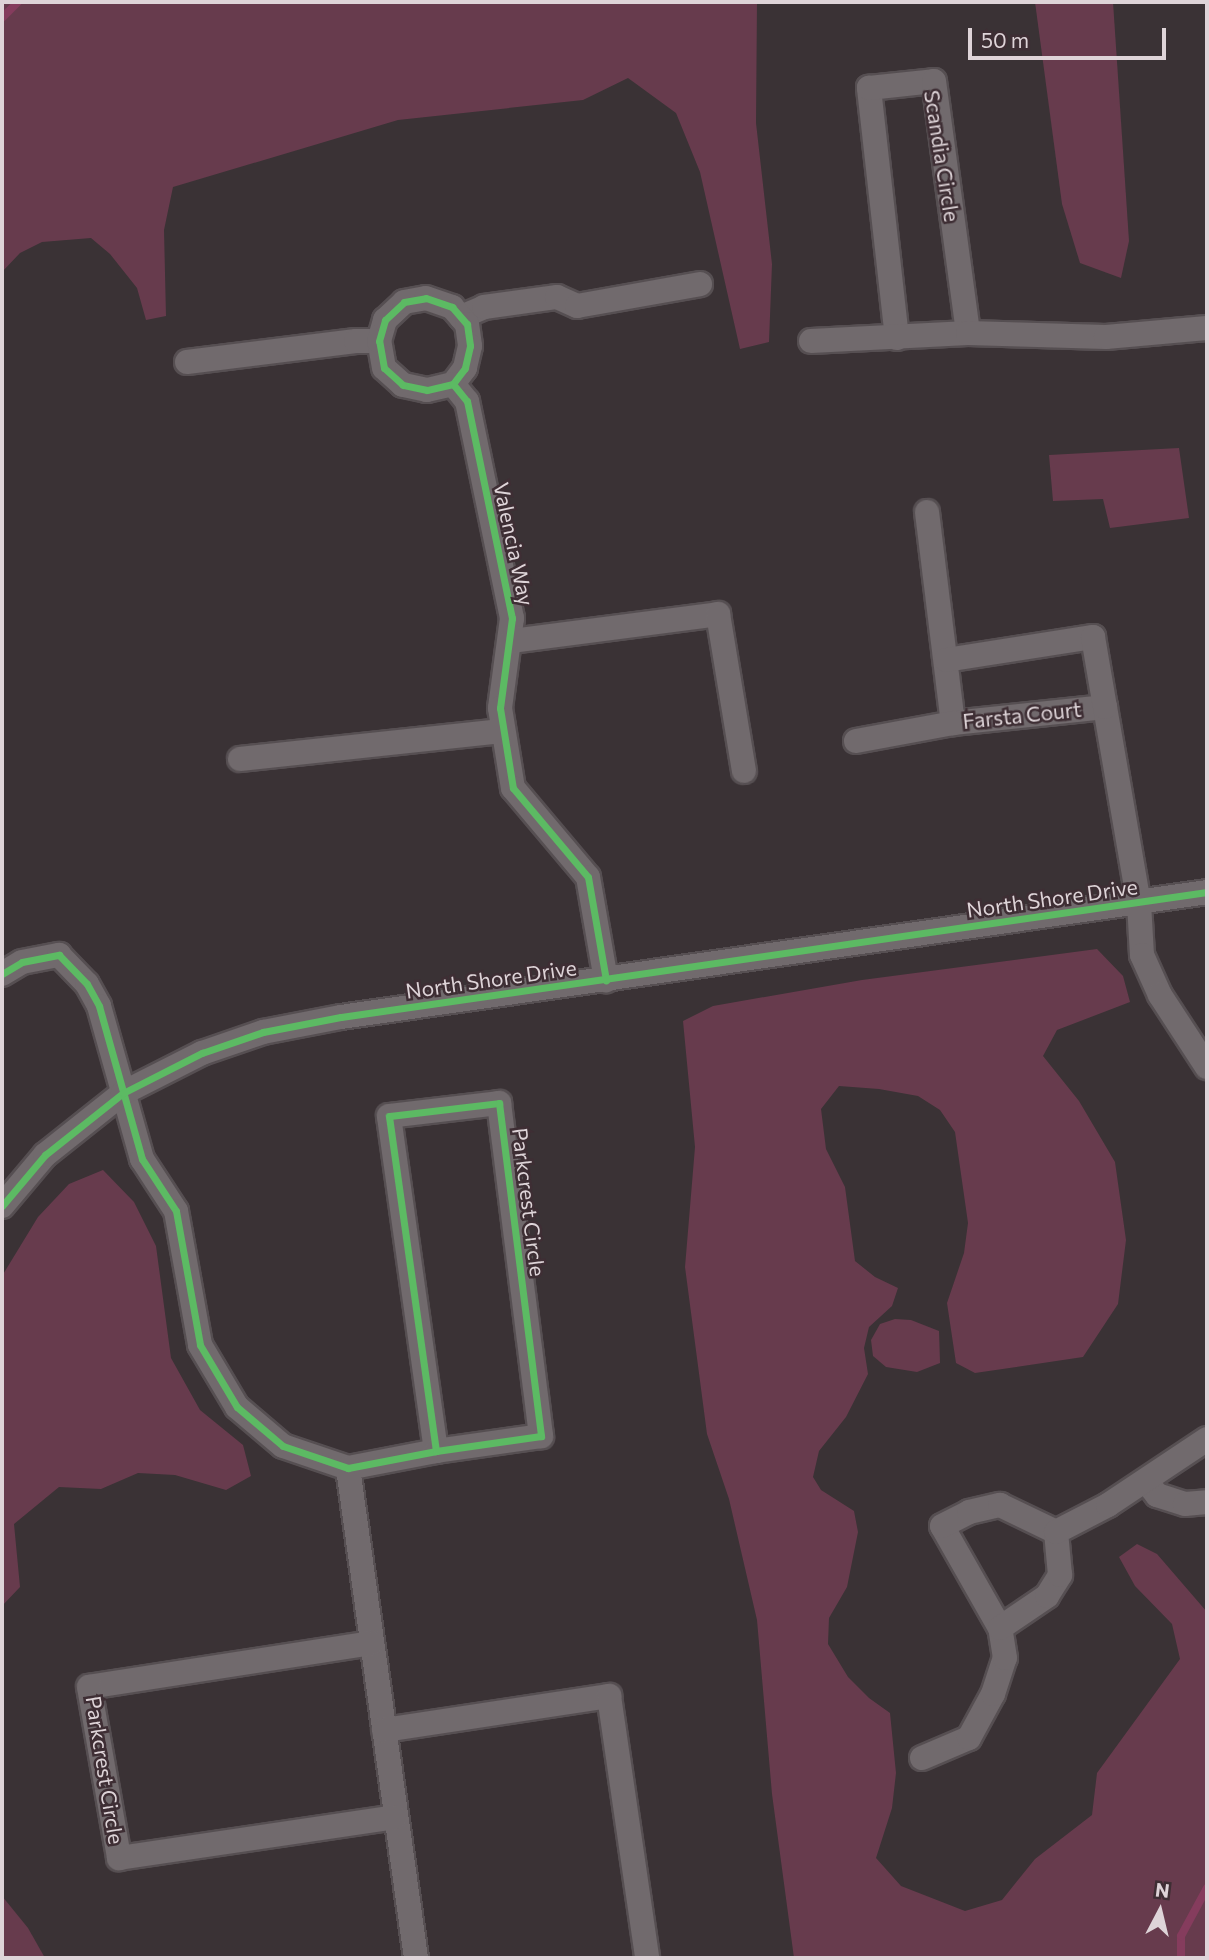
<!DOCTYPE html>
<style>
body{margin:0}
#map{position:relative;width:1209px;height:1960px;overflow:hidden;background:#3a3235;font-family:Commissioner,sans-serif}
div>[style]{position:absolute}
.green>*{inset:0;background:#673b4d}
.stream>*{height:8px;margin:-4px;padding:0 4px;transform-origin:4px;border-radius:4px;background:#853c5d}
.roads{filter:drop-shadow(2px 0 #564f52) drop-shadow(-2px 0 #564f52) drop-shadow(0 2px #564f52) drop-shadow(0 -2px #564f52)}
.minor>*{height:24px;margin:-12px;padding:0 12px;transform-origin:12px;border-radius:12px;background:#716a6d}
.cycleway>*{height:7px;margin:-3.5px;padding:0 3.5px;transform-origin:3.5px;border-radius:3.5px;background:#5cba63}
span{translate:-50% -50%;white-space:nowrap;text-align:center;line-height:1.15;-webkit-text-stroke:5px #3e2e34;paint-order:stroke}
.street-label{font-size:21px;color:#ded4d8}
.frame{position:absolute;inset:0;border:4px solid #ded4d8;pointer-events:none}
.north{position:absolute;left:1125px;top:1876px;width:70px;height:70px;-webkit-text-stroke:5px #3e2e34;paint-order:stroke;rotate:7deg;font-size:19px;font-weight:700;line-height:28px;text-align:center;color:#ded4d8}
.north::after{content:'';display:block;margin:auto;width:24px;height:32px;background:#ded4d8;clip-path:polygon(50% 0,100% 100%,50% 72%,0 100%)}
.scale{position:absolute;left:968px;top:28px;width:198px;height:32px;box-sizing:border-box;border:4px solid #ded4d8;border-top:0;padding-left:9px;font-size:21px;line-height:24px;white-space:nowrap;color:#ded4d8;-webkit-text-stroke:5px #3e2e34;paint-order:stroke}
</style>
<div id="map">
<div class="green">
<div style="clip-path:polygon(2px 2px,757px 2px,756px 123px,772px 264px,769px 342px,740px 349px,700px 172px,676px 113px,628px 78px,583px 100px,398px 120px,173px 187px,164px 230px,166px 316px,146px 320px,137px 288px,110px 254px,91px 238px,42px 242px,20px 253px,2px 272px)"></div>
<div style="clip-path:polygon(1035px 2px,1113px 2px,1129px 241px,1121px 278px,1080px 263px,1062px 204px)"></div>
<div style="clip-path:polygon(1179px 448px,1189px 518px,1110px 528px,1103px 499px,1053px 501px,1049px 455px)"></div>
<div style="clip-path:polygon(1097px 949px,1123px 976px,1130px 1002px,1057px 1030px,1043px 1056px,1079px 1101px,1115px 1162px,1126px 1240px,1118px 1304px,1083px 1357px,975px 1373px,956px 1363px,947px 1303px,964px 1253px,968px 1223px,955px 1132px,940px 1110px,918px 1096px,879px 1089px,839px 1086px,821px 1109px,826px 1149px,845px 1187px,855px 1261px,875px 1277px,898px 1288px,892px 1306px,869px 1327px,864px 1348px,868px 1374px,846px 1417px,819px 1451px,813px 1477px,821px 1490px,854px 1511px,858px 1532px,847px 1587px,829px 1618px,828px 1644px,848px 1677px,869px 1698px,890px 1713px,896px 1773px,892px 1808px,876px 1858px,901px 1886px,965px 1911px,1002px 1900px,1035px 1859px,1092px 1815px,1097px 1773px,1180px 1659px,1172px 1624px,1135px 1586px,1119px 1557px,1137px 1544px,1157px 1554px,1207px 1612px,1207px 1958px,794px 1958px,772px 1794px,757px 1620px,729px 1499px,707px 1434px,685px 1267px,695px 1147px,683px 1021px,713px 1006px,862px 980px)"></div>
<div style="clip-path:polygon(103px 1170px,134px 1202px,156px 1246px,171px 1358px,200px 1410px,243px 1445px,251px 1476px,226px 1490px,175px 1475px,138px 1473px,101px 1489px,59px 1487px,14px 1524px,20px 1587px,2px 1606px,2px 1276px,38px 1217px,69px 1184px)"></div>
<div style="clip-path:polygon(895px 1319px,911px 1320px,939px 1331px,940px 1363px,917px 1372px,886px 1367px,873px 1356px,871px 1340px,880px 1324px)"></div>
<div style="clip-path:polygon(2px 1896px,28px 1928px,45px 1958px,2px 1958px)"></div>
</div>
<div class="stream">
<div style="left:2px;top:18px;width:23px;rotate:-45deg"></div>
<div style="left:1181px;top:1958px;width:22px;rotate:-90deg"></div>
<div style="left:1181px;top:1936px;width:55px;rotate:-61.6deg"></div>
</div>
<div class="roads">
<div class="minor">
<div style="left:461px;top:317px;width:25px;rotate:-23deg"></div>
<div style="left:484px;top:307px;width:74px;rotate:-7.8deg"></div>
<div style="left:557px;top:297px;width:22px;rotate:24deg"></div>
<div style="left:577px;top:306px;width:125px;rotate:-10.1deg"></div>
<div style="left:897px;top:338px;width:252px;rotate:-96.4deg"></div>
<div style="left:869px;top:88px;width:65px;rotate:-6.1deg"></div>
<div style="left:934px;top:81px;width:254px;rotate:82.3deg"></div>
<div style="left:811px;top:341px;width:157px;rotate:-2.9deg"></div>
<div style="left:968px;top:333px;width:138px;rotate:1.7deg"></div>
<div style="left:1106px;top:337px;width:101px;rotate:-5.1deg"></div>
<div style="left:187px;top:362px;width:170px;rotate:-7.1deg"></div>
<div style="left:356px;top:341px;width:23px"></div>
<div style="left:453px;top:384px;width:27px;rotate:167deg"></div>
<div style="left:427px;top:390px;width:25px;rotate:-168deg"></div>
<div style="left:403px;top:385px;width:25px;rotate:-138deg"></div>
<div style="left:384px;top:368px;width:27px;rotate:-100deg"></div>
<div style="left:379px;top:341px;width:22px;rotate:-74deg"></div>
<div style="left:385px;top:320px;width:26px;rotate:-43deg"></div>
<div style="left:404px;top:302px;width:22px;rotate:-10deg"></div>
<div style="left:426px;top:298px;width:28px;rotate:19deg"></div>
<div style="left:452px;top:307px;width:23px;rotate:49deg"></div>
<div style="left:467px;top:324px;width:22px;rotate:82deg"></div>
<div style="left:470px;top:346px;width:23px;rotate:103deg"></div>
<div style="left:465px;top:368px;width:20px;rotate:127deg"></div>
<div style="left:453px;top:384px;width:22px;rotate:51deg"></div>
<div style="left:467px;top:401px;width:222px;rotate:78.3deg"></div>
<div style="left:512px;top:618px;width:91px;rotate:97.6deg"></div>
<div style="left:500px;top:708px;width:81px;rotate:80.8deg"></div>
<div style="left:513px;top:788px;width:116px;rotate:49.9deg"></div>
<div style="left:588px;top:877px;width:105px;rotate:80.1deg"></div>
<div style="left:927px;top:512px;width:213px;rotate:83deg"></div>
<div style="left:953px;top:723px;width:153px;rotate:-6deg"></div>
<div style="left:1105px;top:707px;width:199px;rotate:80.2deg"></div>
<div style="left:1139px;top:903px;width:52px;rotate:86.7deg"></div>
<div style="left:1142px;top:955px;width:44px;rotate:65.8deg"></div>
<div style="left:1160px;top:995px;width:86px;rotate:56.9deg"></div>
<div style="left:511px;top:641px;width:209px;rotate:-7.4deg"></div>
<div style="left:718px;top:614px;width:159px;rotate:80.6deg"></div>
<div style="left:946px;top:660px;width:149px;rotate:-8.9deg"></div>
<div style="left:1093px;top:637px;width:71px;rotate:80.3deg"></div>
<div style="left:856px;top:741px;width:99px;rotate:-10.5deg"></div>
<div style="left:240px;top:759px;width:263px;rotate:-6.1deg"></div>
<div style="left:2px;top:974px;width:23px;rotate:-31deg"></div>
<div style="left:22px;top:962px;width:38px;rotate:-11deg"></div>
<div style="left:59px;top:955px;width:40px;rotate:46deg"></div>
<div style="left:87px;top:984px;width:25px;rotate:61deg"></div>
<div style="left:99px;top:1006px;width:159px;rotate:74.3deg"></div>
<div style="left:142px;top:1159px;width:62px;rotate:56.8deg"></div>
<div style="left:176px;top:1211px;width:136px;rotate:79.8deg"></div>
<div style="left:200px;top:1345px;width:72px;rotate:59.2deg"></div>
<div style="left:237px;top:1407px;width:60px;rotate:40.3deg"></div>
<div style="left:283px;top:1446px;width:69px;rotate:18.7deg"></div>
<div style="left:348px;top:1468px;width:90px;rotate:-10.9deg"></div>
<div style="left:436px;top:1451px;width:338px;rotate:-98deg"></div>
<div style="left:389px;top:1116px;width:111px;rotate:-6.7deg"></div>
<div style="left:499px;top:1103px;width:336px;rotate:82.8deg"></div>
<div style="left:541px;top:1436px;width:106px;rotate:171.9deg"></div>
<div style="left:2px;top:1206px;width:67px;rotate:-49.9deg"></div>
<div style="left:45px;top:1155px;width:100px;rotate:-38.5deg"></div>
<div style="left:123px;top:1093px;width:89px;rotate:-26.9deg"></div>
<div style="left:202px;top:1053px;width:65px;rotate:-19deg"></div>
<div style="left:263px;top:1032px;width:79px;rotate:-10.9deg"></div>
<div style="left:341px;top:1017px;width:875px;rotate:-8.21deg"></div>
<div style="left:348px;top:1468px;width:495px;rotate:82.1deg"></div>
<div style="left:1146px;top:1481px;width:18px;rotate:52deg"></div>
<div style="left:1157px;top:1495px;width:29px;rotate:18deg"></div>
<div style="left:1185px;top:1504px;width:22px;rotate:-5deg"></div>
<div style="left:1000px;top:1628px;width:117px;rotate:-119.6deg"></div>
<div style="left:942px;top:1526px;width:30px;rotate:-27deg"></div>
<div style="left:969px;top:1512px;width:32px;rotate:-13deg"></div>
<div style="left:1000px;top:1505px;width:62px;rotate:25.7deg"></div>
<div style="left:372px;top:1643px;width:286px;rotate:171.2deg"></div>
<div style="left:89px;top:1687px;width:174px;rotate:80deg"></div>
<div style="left:119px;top:1858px;width:279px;rotate:-8.4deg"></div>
<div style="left:384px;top:1730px;width:228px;rotate:-8.6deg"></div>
<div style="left:609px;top:1696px;width:265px;rotate:81.7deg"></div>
<div style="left:922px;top:1758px;width:51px;rotate:-23.1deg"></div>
<div style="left:969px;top:1738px;width:50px;rotate:-61.4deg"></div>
<div style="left:993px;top:1694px;width:38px;rotate:-72deg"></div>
<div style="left:1005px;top:1658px;width:30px;rotate:-99deg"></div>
<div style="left:1000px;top:1628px;width:57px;rotate:-34.2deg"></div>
<div style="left:1047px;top:1596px;width:25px;rotate:-58deg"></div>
<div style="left:1060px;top:1575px;width:43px;rotate:-95.3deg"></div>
<div style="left:1056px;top:1532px;width:59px;rotate:-27.4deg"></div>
<div style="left:1108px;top:1505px;width:119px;rotate:-33.7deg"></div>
</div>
</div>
<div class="cycleway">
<div style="left:453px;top:384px;width:27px;rotate:167deg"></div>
<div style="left:427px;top:390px;width:25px;rotate:-168deg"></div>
<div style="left:403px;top:385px;width:25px;rotate:-138deg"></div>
<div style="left:384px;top:368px;width:27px;rotate:-100deg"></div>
<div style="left:379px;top:341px;width:22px;rotate:-74deg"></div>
<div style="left:385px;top:320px;width:26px;rotate:-43deg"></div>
<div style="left:404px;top:302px;width:22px;rotate:-10deg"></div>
<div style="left:426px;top:298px;width:28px;rotate:19deg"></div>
<div style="left:452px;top:307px;width:23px;rotate:49deg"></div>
<div style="left:467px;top:324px;width:22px;rotate:82deg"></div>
<div style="left:470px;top:346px;width:23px;rotate:103deg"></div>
<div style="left:465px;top:368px;width:20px;rotate:127deg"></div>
<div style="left:453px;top:384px;width:22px;rotate:51deg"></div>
<div style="left:467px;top:401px;width:222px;rotate:78.3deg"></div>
<div style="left:512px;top:618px;width:91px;rotate:97.6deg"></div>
<div style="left:500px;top:708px;width:81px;rotate:80.8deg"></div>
<div style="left:513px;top:788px;width:116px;rotate:49.9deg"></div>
<div style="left:588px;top:877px;width:105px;rotate:80.1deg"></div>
<div style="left:2px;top:974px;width:23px;rotate:-31deg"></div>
<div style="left:22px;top:962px;width:38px;rotate:-11deg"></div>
<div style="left:59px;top:955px;width:40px;rotate:46deg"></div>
<div style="left:87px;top:984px;width:25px;rotate:61deg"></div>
<div style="left:99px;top:1006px;width:159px;rotate:74.3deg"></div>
<div style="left:142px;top:1159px;width:62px;rotate:56.8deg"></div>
<div style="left:176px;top:1211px;width:136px;rotate:79.8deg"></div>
<div style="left:200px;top:1345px;width:72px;rotate:59.2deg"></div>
<div style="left:237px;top:1407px;width:60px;rotate:40.3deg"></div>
<div style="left:283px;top:1446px;width:69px;rotate:18.7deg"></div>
<div style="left:348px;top:1468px;width:90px;rotate:-10.9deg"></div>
<div style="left:436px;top:1451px;width:338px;rotate:-98deg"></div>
<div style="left:389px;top:1116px;width:111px;rotate:-6.7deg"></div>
<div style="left:499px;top:1103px;width:336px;rotate:82.8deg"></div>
<div style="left:541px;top:1436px;width:106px;rotate:171.9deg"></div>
<div style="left:2px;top:1206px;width:67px;rotate:-49.9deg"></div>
<div style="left:45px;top:1155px;width:100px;rotate:-38.5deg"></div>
<div style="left:123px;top:1093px;width:89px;rotate:-26.9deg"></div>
<div style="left:202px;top:1053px;width:65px;rotate:-19deg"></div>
<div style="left:263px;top:1032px;width:79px;rotate:-10.9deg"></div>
<div style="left:341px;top:1017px;width:875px;rotate:-8.21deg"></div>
</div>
<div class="street-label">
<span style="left:942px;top:156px;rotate:81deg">Scandia Circle</span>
<span style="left:514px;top:544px;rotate:78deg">Valencia Way</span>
<span style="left:1022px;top:715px;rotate:-6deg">Farsta Court</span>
<span style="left:1052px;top:898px;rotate:-8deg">North Shore Drive</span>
<span style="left:491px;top:979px;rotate:-8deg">North Shore Drive</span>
<span style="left:529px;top:1202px;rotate:83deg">Parkcrest Circle</span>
<span style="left:105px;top:1770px;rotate:81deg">Parkcrest Circle</span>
</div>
<div class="frame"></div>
<div class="north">N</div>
<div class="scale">50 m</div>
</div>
